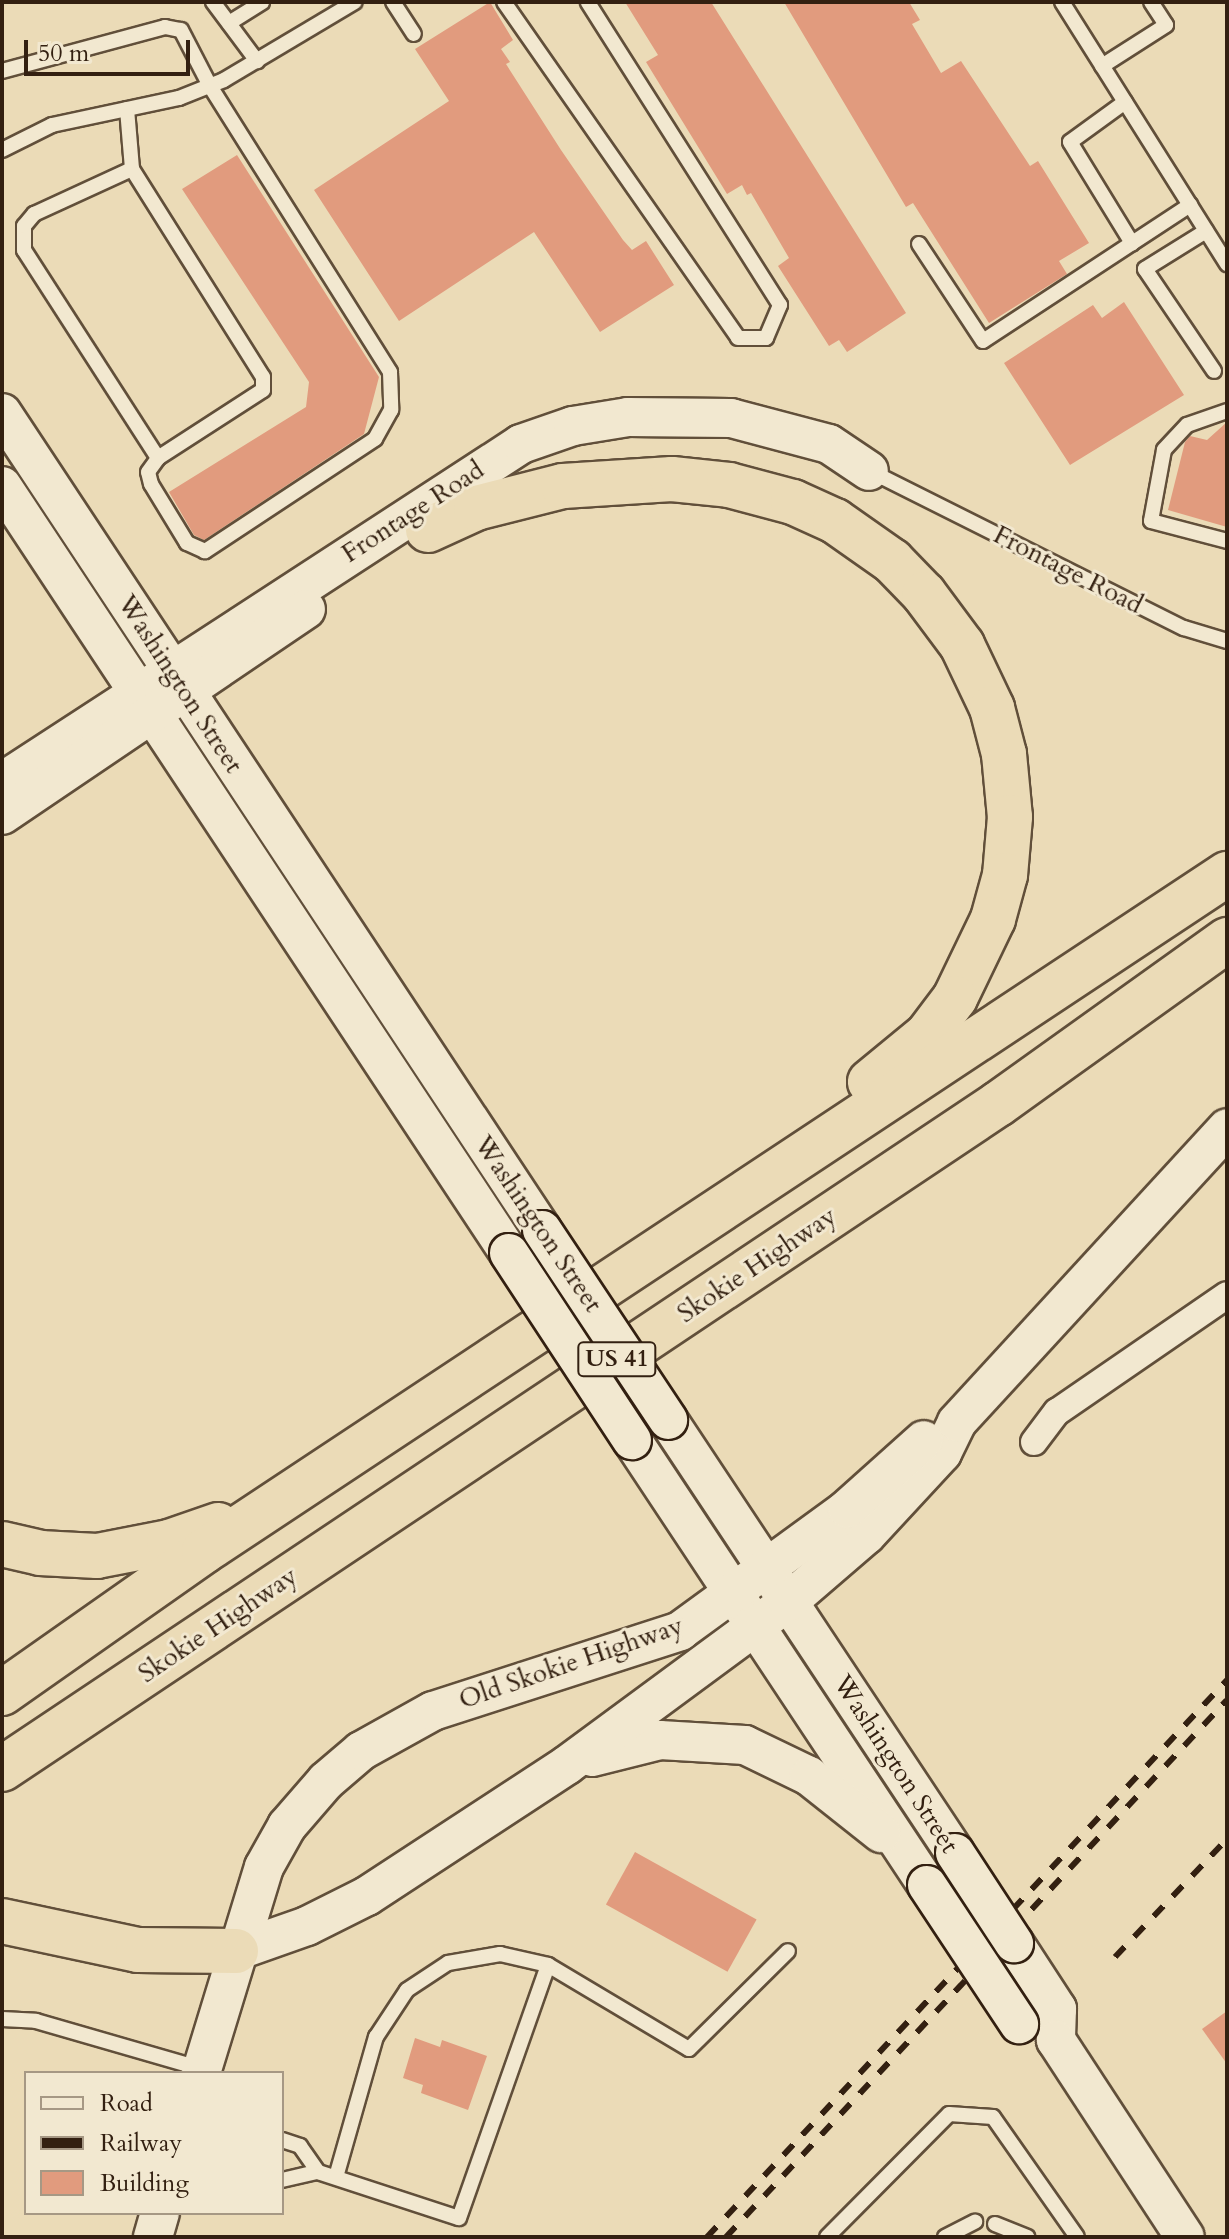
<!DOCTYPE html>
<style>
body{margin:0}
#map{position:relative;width:1229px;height:2239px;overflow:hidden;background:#ebdbb7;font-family:Cardo,serif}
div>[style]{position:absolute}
.building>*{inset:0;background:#e19b7e;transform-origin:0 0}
.roads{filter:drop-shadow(2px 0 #614f3a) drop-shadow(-2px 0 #614f3a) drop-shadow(0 2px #614f3a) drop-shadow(0 -2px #614f3a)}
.lane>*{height:14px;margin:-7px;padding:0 7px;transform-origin:7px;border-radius:7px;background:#f2e8d0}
.street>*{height:26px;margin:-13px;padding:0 13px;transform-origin:13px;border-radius:13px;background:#f2e8d0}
.secondary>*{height:38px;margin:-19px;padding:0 19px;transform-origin:19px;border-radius:19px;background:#f2e8d0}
.highway>*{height:44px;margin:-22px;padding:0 22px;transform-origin:22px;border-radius:22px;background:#ebdbb7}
.rail>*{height:6px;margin-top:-3px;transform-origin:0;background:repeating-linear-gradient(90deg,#332011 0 14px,transparent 0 28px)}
.bridges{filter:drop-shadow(2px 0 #332011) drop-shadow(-2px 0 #332011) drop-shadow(0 2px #332011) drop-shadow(0 -2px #332011)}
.secondary-bridge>*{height:38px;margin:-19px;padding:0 19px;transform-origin:19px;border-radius:19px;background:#f2e8d0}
span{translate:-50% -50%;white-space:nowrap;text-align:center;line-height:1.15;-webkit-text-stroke:6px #f2e8d0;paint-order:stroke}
.shield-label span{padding:2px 6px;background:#f2e8d0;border:2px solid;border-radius:6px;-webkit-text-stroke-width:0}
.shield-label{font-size:24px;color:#332011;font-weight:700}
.street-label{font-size:26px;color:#332011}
.frame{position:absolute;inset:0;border:4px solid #332011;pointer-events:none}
.legend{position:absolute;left:24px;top:2071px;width:260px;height:144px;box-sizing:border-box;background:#f2e8d0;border:2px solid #a69884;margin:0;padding:10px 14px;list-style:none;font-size:24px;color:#332011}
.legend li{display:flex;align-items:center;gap:16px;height:40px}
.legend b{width:40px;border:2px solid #a69884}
.scale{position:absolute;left:24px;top:40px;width:166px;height:36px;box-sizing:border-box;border:4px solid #332011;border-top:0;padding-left:10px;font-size:24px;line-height:28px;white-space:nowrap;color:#332011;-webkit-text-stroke:6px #f2e8d0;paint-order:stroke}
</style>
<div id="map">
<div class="building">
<div style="clip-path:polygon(490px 2px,513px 40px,501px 49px,510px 62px,506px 64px,561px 150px,623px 240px,632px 250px,646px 241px,674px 285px,600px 332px,534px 232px,399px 321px,314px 190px,449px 101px,415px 49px)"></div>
<div style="clip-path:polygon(625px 2px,711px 2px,906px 313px,847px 352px,839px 340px,829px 346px,778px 266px,789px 258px,751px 193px,747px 195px,742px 185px,727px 194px,646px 62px,658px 55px)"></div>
<div style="clip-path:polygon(784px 2px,909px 2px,920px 20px,912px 24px,941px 73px,961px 61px,1030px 166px,1038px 161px,1089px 243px,1059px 261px,1067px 274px,989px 323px,913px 203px,906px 207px)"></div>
<div style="clip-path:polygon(237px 155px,379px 377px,364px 434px,204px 540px,194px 535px,169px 492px,306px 407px,309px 382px,182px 189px)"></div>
<div style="clip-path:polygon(1124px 302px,1184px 395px,1070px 465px,1004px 363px,1093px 305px,1102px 318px)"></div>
<div style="clip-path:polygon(1227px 422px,1227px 527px,1168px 510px,1185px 442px,1190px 436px,1207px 440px)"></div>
<div style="left:635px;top:1852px;width:139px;height:60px;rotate:29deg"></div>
<div style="clip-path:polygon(1227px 2011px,1227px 2064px,1202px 2029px)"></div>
<div style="clip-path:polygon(415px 2038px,440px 2047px,442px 2040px,487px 2056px,468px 2110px,421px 2093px,423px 2085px,403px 2078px)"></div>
</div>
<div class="roads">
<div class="lane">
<div style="left:213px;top:2px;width:74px;rotate:53.3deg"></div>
<div style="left:393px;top:2px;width:38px;rotate:57deg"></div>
<div style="left:504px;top:2px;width:409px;rotate:55.1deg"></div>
<div style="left:738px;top:338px;width:28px"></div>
<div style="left:766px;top:338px;width:36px;rotate:-67deg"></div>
<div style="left:780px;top:305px;width:359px;rotate:-122.4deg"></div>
<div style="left:1062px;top:2px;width:310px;rotate:57.8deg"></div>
<div style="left:229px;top:23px;width:39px;rotate:-32deg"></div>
<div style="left:1102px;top:66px;width:76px;rotate:-32.6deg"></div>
<div style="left:1166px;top:25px;width:27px;rotate:-123deg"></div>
<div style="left:2px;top:71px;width:169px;rotate:-15.1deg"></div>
<div style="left:165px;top:27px;width:16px;rotate:11deg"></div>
<div style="left:181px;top:30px;width:63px;rotate:62.6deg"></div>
<div style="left:210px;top:86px;width:338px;rotate:57.8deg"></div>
<div style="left:390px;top:372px;width:38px;rotate:88deg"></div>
<div style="left:391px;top:410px;width:33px;rotate:119deg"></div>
<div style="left:375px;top:439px;width:204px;rotate:146.6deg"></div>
<div style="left:205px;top:551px;width:20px;rotate:-156deg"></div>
<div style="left:187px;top:543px;width:69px;rotate:-121.4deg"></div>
<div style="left:151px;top:484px;width:12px;rotate:-104deg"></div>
<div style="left:148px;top:472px;width:17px;rotate:-54deg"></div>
<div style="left:1125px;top:102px;width:68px;rotate:144deg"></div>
<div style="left:1070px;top:142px;width:119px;rotate:58.5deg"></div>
<div style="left:127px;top:109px;width:60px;rotate:85.2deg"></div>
<div style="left:132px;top:169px;width:246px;rotate:57.8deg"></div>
<div style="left:263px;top:377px;width:13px;rotate:90deg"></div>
<div style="left:263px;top:390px;width:125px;rotate:147.1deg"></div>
<div style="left:158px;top:458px;width:247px;rotate:-122.8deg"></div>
<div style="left:24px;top:250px;width:24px;rotate:-90deg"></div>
<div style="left:24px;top:226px;width:16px;rotate:-50deg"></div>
<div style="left:34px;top:214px;width:108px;rotate:-24.7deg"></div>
<div style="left:2px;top:150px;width:56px;rotate:-26.6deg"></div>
<div style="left:52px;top:125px;width:130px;rotate:-12deg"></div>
<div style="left:179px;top:98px;width:48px;rotate:-21.8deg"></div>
<div style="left:224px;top:80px;width:152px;rotate:-30.8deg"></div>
<div style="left:1206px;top:231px;width:72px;rotate:148.1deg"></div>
<div style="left:1145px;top:269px;width:123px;rotate:55.9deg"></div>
<div style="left:919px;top:244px;width:116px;rotate:56.6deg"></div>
<div style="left:983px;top:341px;width:248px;rotate:-33.3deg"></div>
<div style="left:1227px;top:411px;width:42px;rotate:160.7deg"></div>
<div style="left:1187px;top:425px;width:34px;rotate:133deg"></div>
<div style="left:1164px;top:450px;width:72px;rotate:100.4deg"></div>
<div style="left:1151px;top:521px;width:79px;rotate:14.7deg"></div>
<div style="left:870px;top:471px;width:351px;rotate:26.6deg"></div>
<div style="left:1184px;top:628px;width:45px;rotate:16.8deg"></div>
<div style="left:2px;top:2019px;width:34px;rotate:3deg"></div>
<div style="left:36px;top:2021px;width:173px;rotate:16.1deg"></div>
<div style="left:282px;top:2140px;width:19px;rotate:18deg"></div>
<div style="left:300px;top:2146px;width:32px;rotate:55deg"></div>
<div style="left:336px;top:2177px;width:146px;rotate:-74.1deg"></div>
<div style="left:376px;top:2037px;width:56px;rotate:-56.6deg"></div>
<div style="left:407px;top:1990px;width:49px;rotate:-33.4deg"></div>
<div style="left:448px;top:1963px;width:53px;rotate:-9.8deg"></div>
<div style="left:500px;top:1954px;width:49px;rotate:12.9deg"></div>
<div style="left:548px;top:1965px;width:164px;rotate:30.8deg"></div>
<div style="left:689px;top:2049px;width:139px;rotate:-44.7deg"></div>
<div style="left:282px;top:2180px;width:37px;rotate:-13deg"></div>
<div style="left:318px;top:2172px;width:148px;rotate:18.1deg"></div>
<div style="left:459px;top:2218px;width:268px;rotate:-70.6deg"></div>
<div style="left:995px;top:2224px;width:35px;rotate:22deg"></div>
<div style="left:827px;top:2237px;width:173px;rotate:-45.2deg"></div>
<div style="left:949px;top:2114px;width:44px;rotate:3.9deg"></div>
<div style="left:993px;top:2117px;width:146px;rotate:55deg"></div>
<div style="left:945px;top:2237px;width:34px;rotate:-27deg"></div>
</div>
<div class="street">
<div style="left:1034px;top:1442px;width:38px;rotate:-53deg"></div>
<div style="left:1057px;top:1412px;width:206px;rotate:-34.5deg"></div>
</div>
<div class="secondary">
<div style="left:2px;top:413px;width:979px;rotate:56.54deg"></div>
<div style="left:2px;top:486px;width:919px;rotate:56.53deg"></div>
<div style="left:2px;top:782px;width:619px;rotate:-33.07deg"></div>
<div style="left:521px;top:444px;width:55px;rotate:-19.1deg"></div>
<div style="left:573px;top:426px;width:56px;rotate:-9.3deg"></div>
<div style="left:628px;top:417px;width:103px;rotate:0.6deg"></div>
<div style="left:731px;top:418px;width:101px;rotate:14.9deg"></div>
<div style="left:829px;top:444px;width:48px;rotate:34deg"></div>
<div style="left:2px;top:815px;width:367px;rotate:-34.1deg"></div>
<div style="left:668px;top:1420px;width:519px;rotate:56.46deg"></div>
<div style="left:632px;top:1440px;width:534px;rotate:56.46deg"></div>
<div style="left:592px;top:1757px;width:70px;rotate:-14deg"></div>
<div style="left:660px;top:1740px;width:85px;rotate:3.4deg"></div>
<div style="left:745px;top:1745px;width:71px;rotate:25.8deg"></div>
<div style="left:809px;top:1776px;width:92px;rotate:38.4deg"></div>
<div style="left:1014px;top:1943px;width:79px;rotate:56.9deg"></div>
<div style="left:1057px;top:2009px;width:31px;rotate:92deg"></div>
<div style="left:1056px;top:2040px;width:235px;rotate:56.8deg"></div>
<div style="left:236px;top:1951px;width:75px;rotate:-19.4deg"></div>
<div style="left:307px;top:1926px;width:67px;rotate:-26.6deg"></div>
<div style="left:367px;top:1896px;width:239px;rotate:-33.2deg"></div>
<div style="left:567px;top:1765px;width:275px;rotate:-36.4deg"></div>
<div style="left:788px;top:1602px;width:103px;rotate:-40.7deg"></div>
<div style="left:866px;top:1535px;width:112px;rotate:-47.2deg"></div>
<div style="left:942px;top:1453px;width:34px;rotate:-64deg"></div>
<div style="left:957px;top:1422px;width:399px;rotate:-47.4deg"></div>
<div style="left:201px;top:2073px;width:215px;rotate:-73deg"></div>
<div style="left:264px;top:1867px;width:47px;rotate:-60.7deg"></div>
<div style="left:287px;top:1826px;width:60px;rotate:-49.1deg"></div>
<div style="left:326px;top:1781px;width:46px;rotate:-40.6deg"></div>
<div style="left:361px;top:1751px;width:82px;rotate:-29.1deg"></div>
<div style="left:433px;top:1711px;width:260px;rotate:-17.9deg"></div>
<div style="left:680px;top:1631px;width:207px;rotate:-36.1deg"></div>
<div style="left:847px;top:1509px;width:103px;rotate:-41.9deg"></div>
<div style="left:153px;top:2237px;width:25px;rotate:-74deg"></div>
</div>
<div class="highway">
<div style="left:428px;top:530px;width:53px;rotate:-24.6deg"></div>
<div style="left:476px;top:508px;width:90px;rotate:-14.2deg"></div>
<div style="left:563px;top:486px;width:109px;rotate:-3.7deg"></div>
<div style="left:672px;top:479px;width:57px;rotate:6deg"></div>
<div style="left:729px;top:485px;width:66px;rotate:14.9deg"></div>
<div style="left:793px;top:502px;width:46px;rotate:24.3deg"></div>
<div style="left:835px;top:521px;width:70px;rotate:35.1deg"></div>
<div style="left:892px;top:561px;width:46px;rotate:45.9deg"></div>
<div style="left:924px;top:594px;width:64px;rotate:53.3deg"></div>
<div style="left:962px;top:645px;width:70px;rotate:64.5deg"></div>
<div style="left:992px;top:708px;width:48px;rotate:75.4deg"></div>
<div style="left:1004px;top:754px;width:63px;rotate:84.6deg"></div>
<div style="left:1010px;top:817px;width:58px;rotate:94.9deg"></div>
<div style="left:1005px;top:875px;width:46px;rotate:105.3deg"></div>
<div style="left:993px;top:919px;width:88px;rotate:115.7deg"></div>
<div style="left:955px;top:998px;width:46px;rotate:127.1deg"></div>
<div style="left:927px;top:1035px;width:74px;rotate:140.5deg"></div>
<div style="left:2px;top:1544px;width:39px;rotate:13deg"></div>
<div style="left:40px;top:1553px;width:57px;rotate:3deg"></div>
<div style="left:97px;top:1556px;width:73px;rotate:-11deg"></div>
<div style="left:169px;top:1542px;width:52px;rotate:-19.1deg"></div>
<div style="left:2px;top:1693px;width:247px;rotate:-35.1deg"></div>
<div style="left:204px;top:1551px;width:1227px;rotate:-33.5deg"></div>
<div style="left:2px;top:1769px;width:1198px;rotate:-33.73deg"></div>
<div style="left:998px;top:1104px;width:282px;rotate:-35.6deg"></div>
<div style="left:2px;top:1921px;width:139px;rotate:12deg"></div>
<div style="left:138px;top:1950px;width:98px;rotate:0.6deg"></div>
</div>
</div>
<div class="rail">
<div style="left:1115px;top:1957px;width:163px;rotate:-46.5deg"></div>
<div style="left:707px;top:2237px;width:762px;rotate:-46.97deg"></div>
<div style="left:726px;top:2237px;width:734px;rotate:-46.99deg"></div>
</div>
<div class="bridges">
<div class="secondary-bridge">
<div style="left:542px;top:1230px;width:228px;rotate:56.4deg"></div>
<div style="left:509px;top:1253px;width:224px;rotate:56.7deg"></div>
<div style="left:955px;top:1853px;width:108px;rotate:56.8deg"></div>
<div style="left:927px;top:1885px;width:167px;rotate:56.5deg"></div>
</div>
</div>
<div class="shield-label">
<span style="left:617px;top:1359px">US 41</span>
</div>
<div class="street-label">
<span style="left:413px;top:512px;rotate:-33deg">Frontage Road</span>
<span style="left:1068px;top:570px;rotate:27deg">Frontage Road</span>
<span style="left:180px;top:684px;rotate:57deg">Washington Street</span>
<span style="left:538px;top:1224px;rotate:56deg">Washington Street</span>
<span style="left:757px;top:1265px;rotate:-34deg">Skokie Highway</span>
<span style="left:218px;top:1625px;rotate:-34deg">Skokie Highway</span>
<span style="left:571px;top:1663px;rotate:-19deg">Old Skokie Highway</span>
<span style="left:896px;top:1764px;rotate:57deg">Washington Street</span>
</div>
<div class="frame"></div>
<ul class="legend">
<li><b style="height:10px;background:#f2e8d0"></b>Road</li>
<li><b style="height:10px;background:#332011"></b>Railway</li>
<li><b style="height:22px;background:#e19b7e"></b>Building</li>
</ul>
<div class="scale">50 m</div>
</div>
